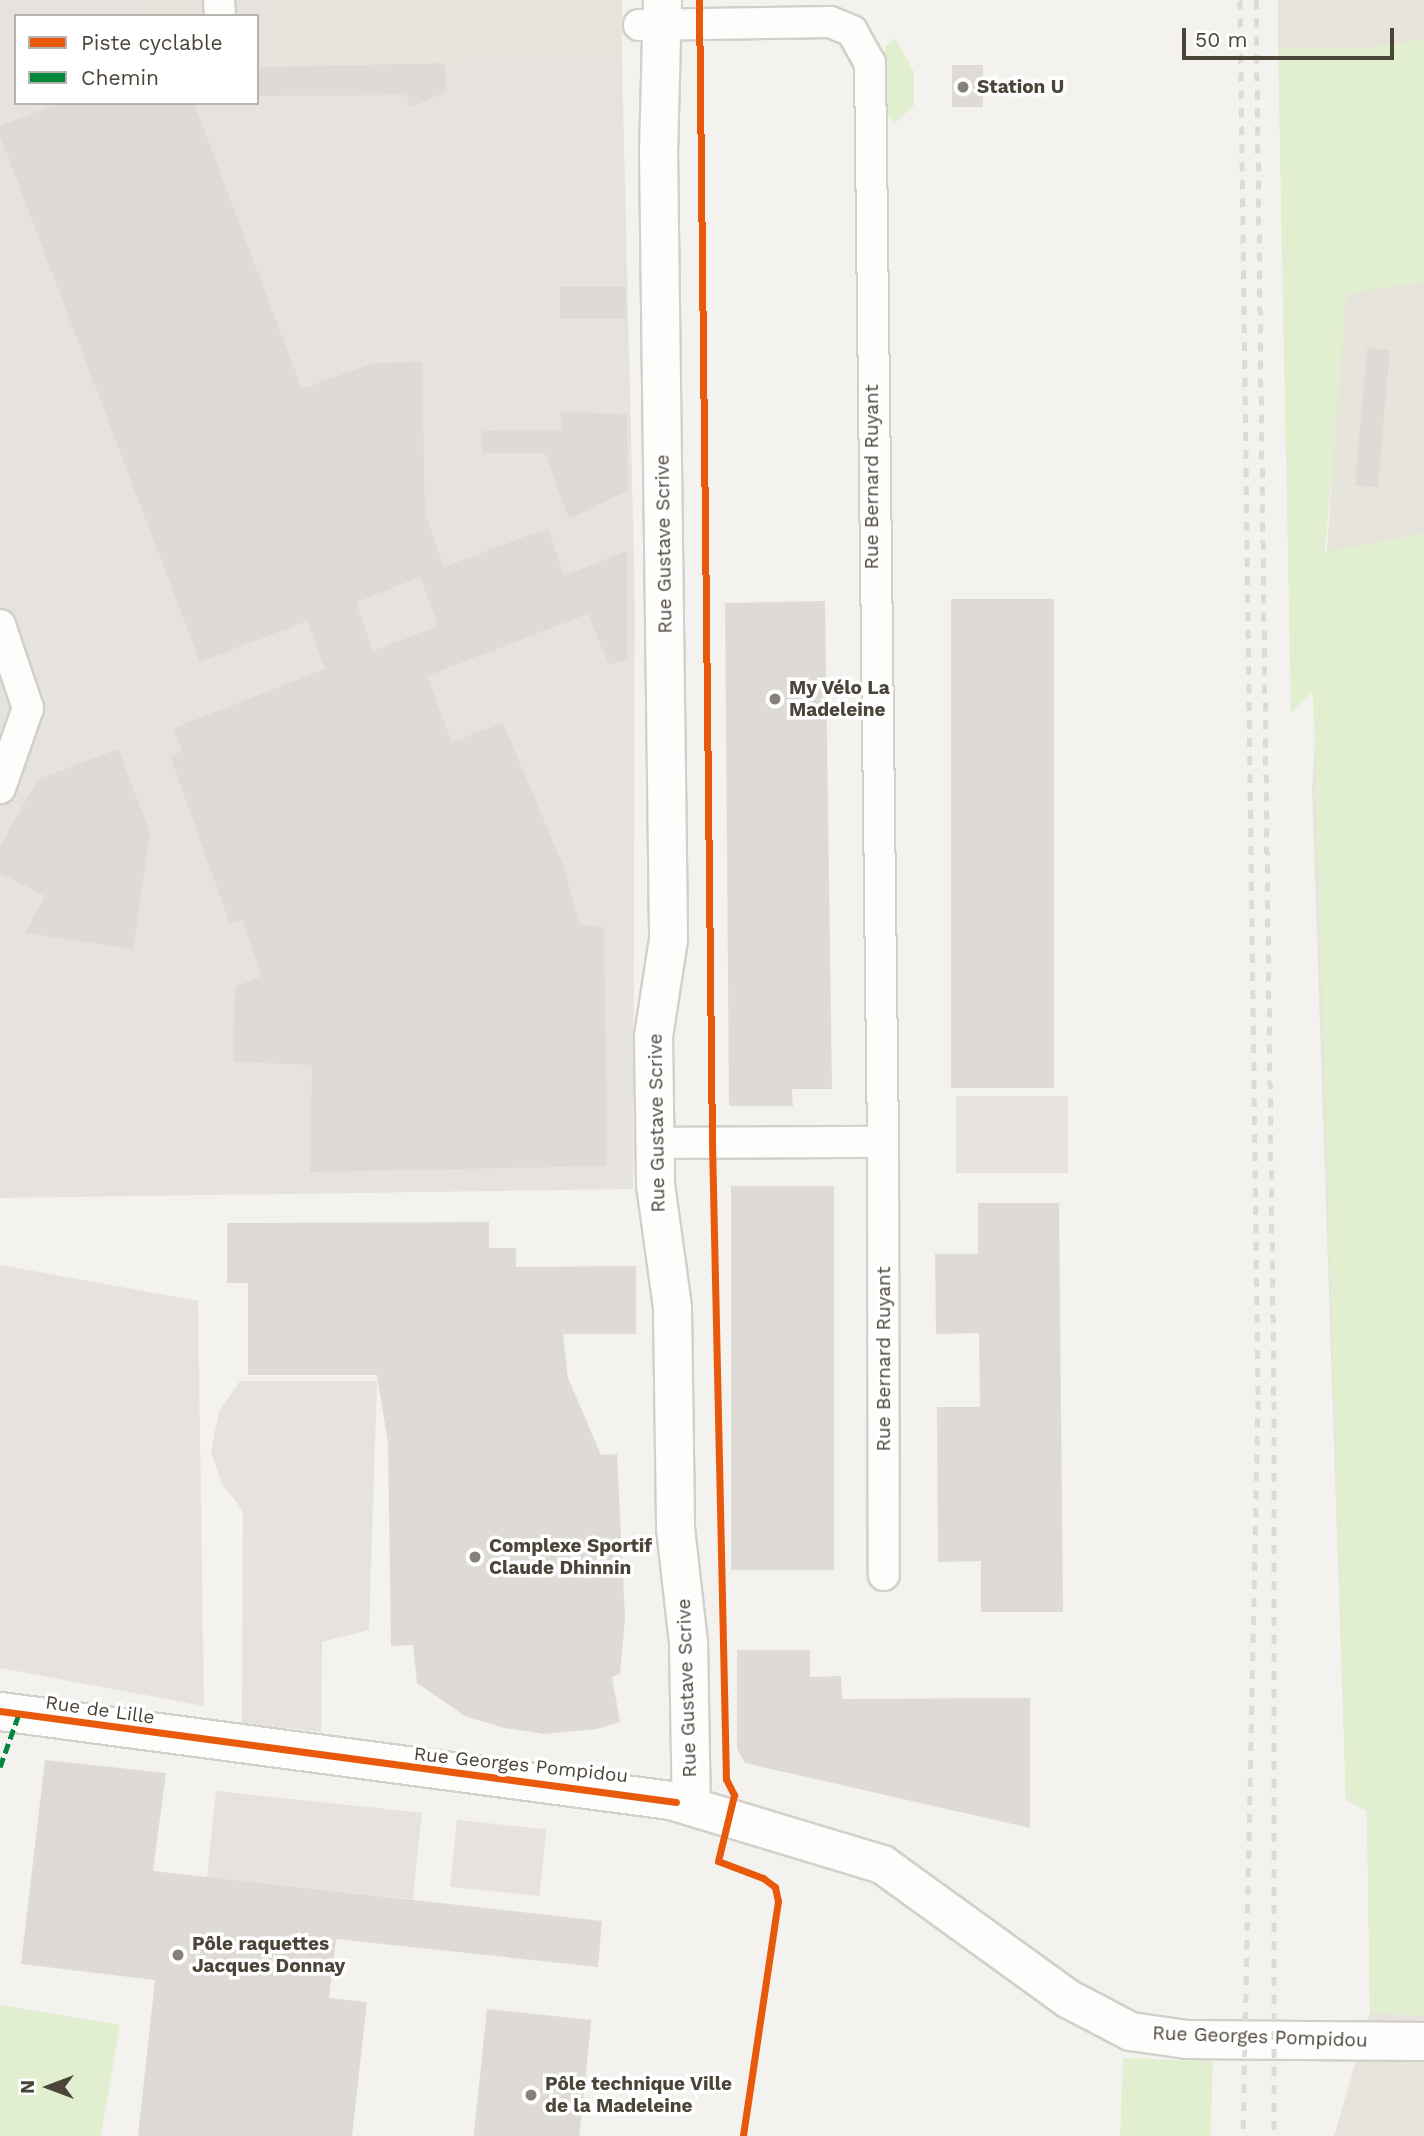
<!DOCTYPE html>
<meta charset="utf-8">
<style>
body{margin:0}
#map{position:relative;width:1424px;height:2136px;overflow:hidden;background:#f4f2ee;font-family:"Work Sans",sans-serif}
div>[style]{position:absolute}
.residential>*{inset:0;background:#e7e4dc}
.industrial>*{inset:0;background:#e6e2de}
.green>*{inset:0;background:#e1eecf;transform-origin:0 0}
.parking>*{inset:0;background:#e6e3df;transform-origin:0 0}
.building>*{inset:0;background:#dedbd6;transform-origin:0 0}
.roads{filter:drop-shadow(2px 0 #d2d0cb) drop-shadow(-2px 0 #d2d0cb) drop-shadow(0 2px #d2d0cb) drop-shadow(0 -2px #d2d0cb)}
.minor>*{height:30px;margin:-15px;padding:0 15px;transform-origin:15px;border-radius:15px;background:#fdfdfc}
.tertiary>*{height:37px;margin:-18.5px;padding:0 18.5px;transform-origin:18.5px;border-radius:18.5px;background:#fdfdfc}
.rail>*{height:5px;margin-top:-2.5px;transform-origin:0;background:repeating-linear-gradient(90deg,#dbdbda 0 9px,transparent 0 18px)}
.quiet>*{height:5px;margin-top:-2.5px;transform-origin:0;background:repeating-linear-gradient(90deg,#00873e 0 10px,transparent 0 15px)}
.cycleway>*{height:7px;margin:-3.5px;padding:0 3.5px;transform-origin:3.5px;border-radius:3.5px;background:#e8590c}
.dots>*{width:19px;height:19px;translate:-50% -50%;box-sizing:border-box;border:4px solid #fff;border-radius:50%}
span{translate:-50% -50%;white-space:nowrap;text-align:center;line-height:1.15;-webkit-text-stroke:7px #fff;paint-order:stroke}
.poi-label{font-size:19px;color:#4b4439;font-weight:700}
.left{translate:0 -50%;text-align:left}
.street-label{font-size:19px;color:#4b4439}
.legend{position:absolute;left:14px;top:14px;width:245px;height:91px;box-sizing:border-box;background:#fff;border:2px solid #b7b4b0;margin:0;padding:9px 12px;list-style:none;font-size:21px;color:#4b4439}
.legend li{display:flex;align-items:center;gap:14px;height:35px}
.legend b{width:35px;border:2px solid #b7b4b0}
.north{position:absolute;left:14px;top:2052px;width:70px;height:70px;-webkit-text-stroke:5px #fff;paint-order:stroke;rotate:270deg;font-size:19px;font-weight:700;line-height:28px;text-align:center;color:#4b4439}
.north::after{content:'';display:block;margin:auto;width:24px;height:32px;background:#4b4439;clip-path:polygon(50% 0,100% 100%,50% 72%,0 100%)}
.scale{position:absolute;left:1182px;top:28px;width:212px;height:32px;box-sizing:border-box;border:4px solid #4b4439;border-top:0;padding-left:9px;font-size:21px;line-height:24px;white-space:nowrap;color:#4b4439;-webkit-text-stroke:5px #fff;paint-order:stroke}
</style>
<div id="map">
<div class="residential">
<div style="clip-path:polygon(139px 0,622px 0,622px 59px,257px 67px,257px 16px,146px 16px)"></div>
<div style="clip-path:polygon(1278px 0,1424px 0,1424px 2136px,1334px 2136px,1370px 2013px,1367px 1811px,1346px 1800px,1312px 788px,1359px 49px,1278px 49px)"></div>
</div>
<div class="industrial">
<div style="clip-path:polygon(0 0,139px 0,146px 16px,16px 16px,16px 103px,257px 103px,257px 67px,622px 59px,635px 605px,633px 1189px,0 1198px)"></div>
</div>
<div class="green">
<div style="clip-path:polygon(895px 38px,914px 72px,914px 105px,895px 123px,885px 114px,885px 47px)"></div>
<div style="clip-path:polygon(1424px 39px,1424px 282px,1347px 293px,1325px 552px,1424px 533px,1424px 2016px,1370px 2013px,1367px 1811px,1346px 1800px,1313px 692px,1291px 714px,1278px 49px,1360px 49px)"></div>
<div style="clip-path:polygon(0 2005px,120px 2025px,101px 2136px,0 2136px)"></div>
<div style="left:1123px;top:2058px;width:90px;height:79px;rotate:2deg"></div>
</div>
<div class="parking">
<div style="clip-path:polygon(204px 0,273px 0,273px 63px,257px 63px,257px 16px,205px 16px)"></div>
<div style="left:620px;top:59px;width:180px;height:168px;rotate:90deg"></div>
<div style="left:1068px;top:1096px;width:77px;height:112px;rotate:90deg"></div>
<div style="clip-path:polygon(0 1265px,198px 1301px,204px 1706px,0 1668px)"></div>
<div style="clip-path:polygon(240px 1381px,377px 1381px,369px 1630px,322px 1642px,321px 1732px,242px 1723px,243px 1511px,221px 1482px,211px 1451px,219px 1411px)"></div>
<div style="left:216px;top:1791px;width:207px;height:87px;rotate:6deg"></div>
<div style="left:457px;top:1820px;width:90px;height:67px;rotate:6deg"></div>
</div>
<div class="building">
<div style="clip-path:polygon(445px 63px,446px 92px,411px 107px,406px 95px,257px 96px,257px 67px)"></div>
<div style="left:952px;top:65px;width:31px;height:42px"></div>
<div style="clip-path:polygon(evenodd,59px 103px,194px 103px,302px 389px,374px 363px,422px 362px,425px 513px,444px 567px,548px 528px,564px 576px,627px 551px,627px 659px,609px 665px,588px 614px,427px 676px,452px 742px,503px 723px,564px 868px,580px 925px,604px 927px,607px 1166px,310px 1172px,312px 1065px,233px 1062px,235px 987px,262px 976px,242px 920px,230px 924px,170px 756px,182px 751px,174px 728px,325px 669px,307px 621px,200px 662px,0 136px,0 126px,59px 103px,420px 577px,438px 626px,373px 651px,356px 602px,420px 577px)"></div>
<div style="left:626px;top:287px;width:32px;height:66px;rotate:90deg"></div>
<div style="left:1367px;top:348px;width:23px;height:138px;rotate:5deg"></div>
<div style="clip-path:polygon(561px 412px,627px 414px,628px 490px,569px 519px,545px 453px,482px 453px,482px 431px,561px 430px)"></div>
<div style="left:1054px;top:599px;width:489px;height:103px;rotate:90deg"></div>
<div style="clip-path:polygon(825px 601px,832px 1089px,792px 1089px,793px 1106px,729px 1106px,725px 603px)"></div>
<div style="clip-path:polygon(118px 749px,150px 832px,133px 949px,25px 933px,45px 896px,0 873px,0 846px,38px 779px)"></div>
<div style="left:731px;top:1186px;width:103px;height:384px"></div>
<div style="clip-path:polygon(978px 1203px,1059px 1203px,1063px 1612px,981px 1612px,981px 1561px,938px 1562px,937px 1407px,980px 1407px,979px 1333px,936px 1334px,935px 1254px,978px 1254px)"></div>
<div style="clip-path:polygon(489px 1222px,489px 1248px,516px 1248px,516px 1267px,636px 1266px,636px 1334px,563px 1334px,568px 1378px,601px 1455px,617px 1454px,625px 1618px,620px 1674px,612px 1677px,620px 1722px,597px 1729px,544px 1734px,504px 1728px,465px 1716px,417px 1683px,413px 1645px,391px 1646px,388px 1443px,377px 1375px,248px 1375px,248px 1283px,227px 1283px,227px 1223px)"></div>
<div style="clip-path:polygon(737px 1650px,810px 1650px,810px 1677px,841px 1676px,842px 1699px,1030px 1698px,1030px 1828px,745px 1763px,737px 1749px)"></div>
<div style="clip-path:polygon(45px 1760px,166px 1773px,153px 1871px,602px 1921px,598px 1967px,336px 1939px,329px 1998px,367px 2002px,352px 2136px,138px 2136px,155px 1980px,21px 1964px)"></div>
<div style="left:487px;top:2009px;width:105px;height:128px;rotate:6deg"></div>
</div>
<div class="roads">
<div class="minor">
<div style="left:219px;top:0;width:16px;rotate:86deg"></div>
<div style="left:639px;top:25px;width:191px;rotate:-0.9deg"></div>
<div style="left:830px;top:22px;width:24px;rotate:22deg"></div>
<div style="left:852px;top:31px;width:37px;rotate:61deg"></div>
<div style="left:870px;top:63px;width:1079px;rotate:89.31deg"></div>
<div style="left:0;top:625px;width:88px;rotate:71.4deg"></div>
<div style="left:28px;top:708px;width:85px;rotate:109.3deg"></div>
<div style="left:654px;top:1143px;width:229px;rotate:-0.3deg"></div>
<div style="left:883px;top:1142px;width:433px;rotate:89.9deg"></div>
</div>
<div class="tertiary">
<div style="left:662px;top:0;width:149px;rotate:91.5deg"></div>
<div style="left:658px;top:149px;width:790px;rotate:89.27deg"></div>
<div style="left:668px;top:939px;width:98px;rotate:98.8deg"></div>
<div style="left:653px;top:1036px;width:148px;rotate:89.2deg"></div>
<div style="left:655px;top:1184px;width:124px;rotate:82.1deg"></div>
<div style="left:672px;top:1307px;width:221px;rotate:89.2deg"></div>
<div style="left:675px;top:1528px;width:115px;rotate:83.5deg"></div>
<div style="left:688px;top:1642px;width:164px;rotate:89deg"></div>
<div style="left:0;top:1711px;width:676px;rotate:7.57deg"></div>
<div style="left:670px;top:1800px;width:221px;rotate:16.8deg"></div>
<div style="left:882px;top:1864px;width:228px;rotate:35.9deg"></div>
<div style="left:1067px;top:1998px;width:71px;rotate:27.6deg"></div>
<div style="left:1130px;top:2031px;width:57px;rotate:8.1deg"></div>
<div style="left:1186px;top:2039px;width:238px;rotate:0.5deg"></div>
</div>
</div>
<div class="rail">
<div style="left:1240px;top:0;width:1400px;rotate:89.26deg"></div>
<div style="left:1258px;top:1400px;width:736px;rotate:91.17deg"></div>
<div style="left:1256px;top:0;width:1401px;rotate:89.26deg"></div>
<div style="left:1274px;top:1401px;width:735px;rotate:90deg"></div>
</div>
<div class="quiet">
<div style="left:0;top:1767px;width:56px;rotate:-70.3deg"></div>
</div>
<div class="cycleway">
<div style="left:699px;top:0;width:1143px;rotate:89.35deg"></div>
<div style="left:712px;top:1143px;width:636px;rotate:88.74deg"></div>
<div style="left:726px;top:1779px;width:18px;rotate:63deg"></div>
<div style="left:734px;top:1795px;width:68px;rotate:103.6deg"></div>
<div style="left:718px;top:1861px;width:48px;rotate:20.7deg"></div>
<div style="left:763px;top:1878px;width:15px;rotate:37deg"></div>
<div style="left:775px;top:1887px;width:14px;rotate:78deg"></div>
<div style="left:778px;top:1901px;width:238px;rotate:98.5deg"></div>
<div style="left:0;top:1711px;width:682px;rotate:7.67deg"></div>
</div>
<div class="dots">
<div style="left:963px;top:87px;background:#868178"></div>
<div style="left:775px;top:699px;background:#868178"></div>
<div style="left:475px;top:1557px;background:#868178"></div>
<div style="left:178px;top:1955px;background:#868178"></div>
<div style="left:531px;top:2095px;background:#868178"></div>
</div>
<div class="poi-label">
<span class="left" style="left:977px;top:87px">Station U</span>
<span class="left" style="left:789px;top:699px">My Vélo La<br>Madeleine</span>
<span class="left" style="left:489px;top:1557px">Complexe Sportif<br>Claude Dhinnin</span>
<span class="left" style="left:192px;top:1955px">Pôle raquettes<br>Jacques Donnay</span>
<span class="left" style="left:545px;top:2095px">Pôle technique Ville<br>de la Madeleine</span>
</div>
<div class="street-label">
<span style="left:872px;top:477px;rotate:-90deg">Rue Bernard Ruyant</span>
<span style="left:664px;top:544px;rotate:-91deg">Rue Gustave Scrive</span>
<span style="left:657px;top:1123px;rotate:-91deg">Rue Gustave Scrive</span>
<span style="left:884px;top:1359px;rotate:-90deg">Rue Bernard Ruyant</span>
<span style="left:687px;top:1688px;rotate:-92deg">Rue Gustave Scrive</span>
<span style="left:100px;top:1710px;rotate:8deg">Rue de Lille</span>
<span style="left:521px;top:1765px;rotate:6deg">Rue Georges Pompidou</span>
<span style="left:1260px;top:2037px;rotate:2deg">Rue Georges Pompidou</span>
</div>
<ul class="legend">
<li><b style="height:9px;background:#e8590c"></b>Piste cyclable</li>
<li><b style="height:9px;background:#00873e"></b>Chemin</li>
</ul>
<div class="north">N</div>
<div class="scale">50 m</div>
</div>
